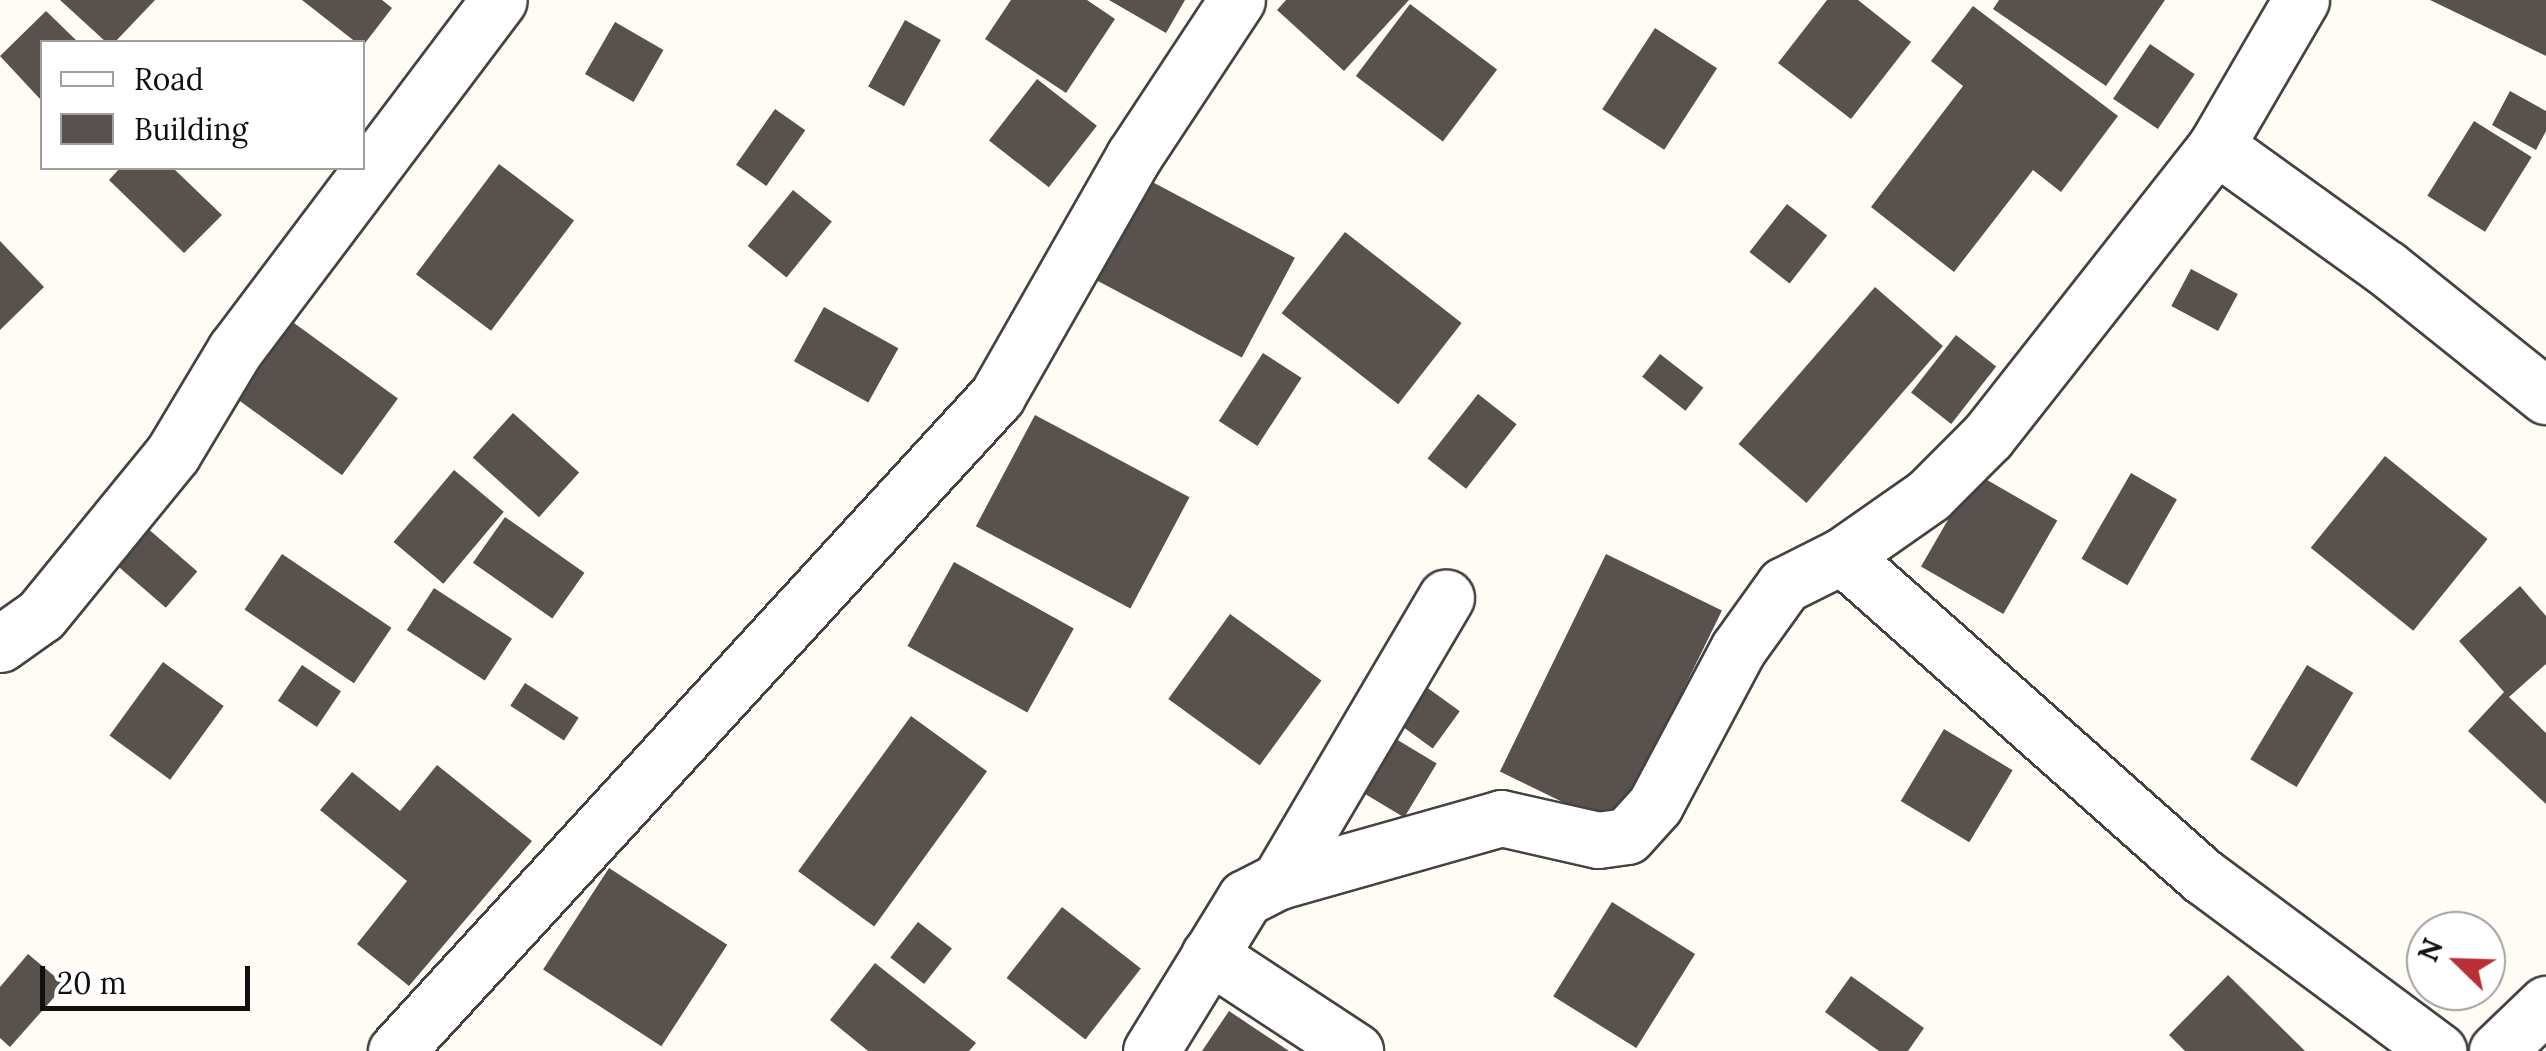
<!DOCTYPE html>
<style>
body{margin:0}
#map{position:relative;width:2546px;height:1051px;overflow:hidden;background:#fefcf4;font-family:Lora,serif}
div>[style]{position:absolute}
.building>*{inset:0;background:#58514d;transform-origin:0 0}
.roads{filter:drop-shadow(2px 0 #434343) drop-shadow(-2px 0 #434343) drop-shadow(0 2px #434343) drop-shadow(0 -2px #434343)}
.street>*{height:55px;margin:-27.5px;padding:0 27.5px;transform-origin:27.5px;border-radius:27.5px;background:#fff}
span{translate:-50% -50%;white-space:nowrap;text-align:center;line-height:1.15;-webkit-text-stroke:10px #fff;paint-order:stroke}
.legend{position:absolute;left:40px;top:40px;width:325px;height:130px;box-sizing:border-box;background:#fff;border:2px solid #9f9f9f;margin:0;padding:12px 18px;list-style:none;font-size:30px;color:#101010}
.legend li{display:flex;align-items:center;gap:20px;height:50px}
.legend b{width:50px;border:2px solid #9f9f9f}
.north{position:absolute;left:2406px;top:911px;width:100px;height:100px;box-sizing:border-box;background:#fff;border:2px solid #9f9f9f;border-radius:50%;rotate:293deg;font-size:28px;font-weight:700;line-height:40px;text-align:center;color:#101010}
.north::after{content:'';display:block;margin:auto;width:35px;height:45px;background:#b82f36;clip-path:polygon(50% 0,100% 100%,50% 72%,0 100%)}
.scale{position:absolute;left:40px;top:966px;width:210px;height:45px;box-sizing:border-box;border:5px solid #101010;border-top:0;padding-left:12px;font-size:30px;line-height:35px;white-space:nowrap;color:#101010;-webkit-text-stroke:8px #fff;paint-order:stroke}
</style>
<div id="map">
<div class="building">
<div style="clip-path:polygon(60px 0,155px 0,115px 42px,106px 42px)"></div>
<div style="clip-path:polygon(302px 0,382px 0,392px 8px,362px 47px)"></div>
<div style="clip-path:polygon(1011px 0,1087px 0,1115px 19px,1066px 93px,985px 39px)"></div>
<div style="clip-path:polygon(1109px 0,1185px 0,1166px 33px)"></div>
<div style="clip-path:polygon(1286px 0,1409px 0,1344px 71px,1277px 10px)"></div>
<div style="clip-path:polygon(1827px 0,1858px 0,1911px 42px,1851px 119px,1778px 63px)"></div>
<div style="clip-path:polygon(1999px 0,2165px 0,2106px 86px,1993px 9px)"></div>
<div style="clip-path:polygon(2430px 0,2546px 0,2546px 56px)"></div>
<div style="left:1410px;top:4px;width:109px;height:90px;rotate:37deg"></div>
<div style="clip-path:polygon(1973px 6px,2118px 116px,2061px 192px,2033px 170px,1954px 272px,1871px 207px,1963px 86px,1931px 61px)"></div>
<div style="clip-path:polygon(46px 11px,78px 42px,42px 42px,40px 99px,0 56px)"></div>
<div style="left:905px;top:20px;width:41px;height:76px;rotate:29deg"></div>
<div style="left:615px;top:22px;width:56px;height:60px;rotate:30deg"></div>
<div style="left:1655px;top:28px;width:74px;height:97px;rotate:33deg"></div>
<div style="left:2150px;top:44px;width:54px;height:66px;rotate:34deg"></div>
<div style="left:1037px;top:79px;width:76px;height:78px;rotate:38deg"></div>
<div style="clip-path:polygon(2510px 91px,2546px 111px,2546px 131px,2536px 150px,2492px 125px)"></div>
<div style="left:775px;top:109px;width:37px;height:68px;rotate:35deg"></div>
<div style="left:2474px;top:121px;width:68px;height:88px;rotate:32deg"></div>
<div style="left:499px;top:164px;width:94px;height:138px;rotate:37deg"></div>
<div style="clip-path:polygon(120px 168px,173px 168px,222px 215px,184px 253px,109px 180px)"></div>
<div style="left:1143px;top:177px;width:172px;height:113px;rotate:28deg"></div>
<div style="left:793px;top:190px;width:50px;height:72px;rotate:39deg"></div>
<div style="left:1787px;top:204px;width:51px;height:61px;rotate:38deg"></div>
<div style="left:1345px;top:232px;width:148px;height:103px;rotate:38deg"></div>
<div style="clip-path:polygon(0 241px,44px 287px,0 330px)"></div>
<div style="left:2191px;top:269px;width:53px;height:42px;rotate:28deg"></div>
<div style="left:1875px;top:287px;width:90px;height:208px;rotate:41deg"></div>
<div style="left:824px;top:307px;width:85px;height:62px;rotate:29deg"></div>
<div style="left:283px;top:315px;width:142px;height:95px;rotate:36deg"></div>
<div style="left:1956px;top:335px;width:51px;height:73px;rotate:38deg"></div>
<div style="left:1263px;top:353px;width:46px;height:81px;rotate:33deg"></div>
<div style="left:1660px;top:354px;width:55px;height:29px;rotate:38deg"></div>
<div style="left:1478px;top:394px;width:49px;height:82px;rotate:38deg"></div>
<div style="left:513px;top:413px;width:89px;height:60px;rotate:42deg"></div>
<div style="left:1035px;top:415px;width:175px;height:126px;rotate:28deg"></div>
<div style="left:2385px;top:456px;width:132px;height:118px;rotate:39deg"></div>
<div style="left:454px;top:470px;width:65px;height:94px;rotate:40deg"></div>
<div style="left:1975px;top:473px;width:95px;height:108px;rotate:30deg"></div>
<div style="left:2131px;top:473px;width:53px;height:99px;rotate:30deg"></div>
<div style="left:505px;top:517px;width:97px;height:56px;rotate:35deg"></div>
<div style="left:146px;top:527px;width:68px;height:48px;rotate:41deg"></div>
<div style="left:282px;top:554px;width:132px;height:67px;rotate:34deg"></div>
<div style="left:1606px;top:554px;width:129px;height:242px;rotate:26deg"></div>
<div style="left:954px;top:562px;width:137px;height:96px;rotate:29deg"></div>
<div style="clip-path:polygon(2520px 586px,2546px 616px,2546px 664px,2509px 697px,2546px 733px,2546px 804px,2468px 731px,2504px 692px,2459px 641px)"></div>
<div style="left:434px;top:588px;width:93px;height:50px;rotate:33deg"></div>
<div style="left:1230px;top:614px;width:113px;height:105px;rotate:36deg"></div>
<div style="left:163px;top:662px;width:75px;height:91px;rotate:36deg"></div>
<div style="left:302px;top:665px;width:47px;height:43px;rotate:34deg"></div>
<div style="left:2307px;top:665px;width:54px;height:110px;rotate:31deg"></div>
<div style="left:525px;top:683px;width:64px;height:27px;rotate:33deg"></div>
<div style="left:1425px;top:686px;width:43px;height:46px;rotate:36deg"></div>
<div style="left:911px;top:716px;width:94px;height:192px;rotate:36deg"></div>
<div style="left:1944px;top:729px;width:80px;height:84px;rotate:31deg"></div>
<div style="left:1381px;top:730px;width:65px;height:63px;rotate:31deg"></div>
<div style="clip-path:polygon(437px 765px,532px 841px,409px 986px,357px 944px,407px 881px,320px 810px,352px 772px,400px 811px)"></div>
<div style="left:609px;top:868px;width:141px;height:121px;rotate:33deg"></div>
<div style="left:1612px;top:902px;width:98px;height:111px;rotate:32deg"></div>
<div style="left:1062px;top:907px;width:100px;height:90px;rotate:38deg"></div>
<div style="left:918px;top:922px;width:43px;height:45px;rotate:38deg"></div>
<div style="clip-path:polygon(28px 954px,65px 985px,10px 1047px,0 1038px,0 987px)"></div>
<div style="clip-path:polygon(875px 963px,976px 1043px,969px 1051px,868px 1051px,830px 1020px)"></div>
<div style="clip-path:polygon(2228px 975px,2305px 1051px,2185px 1051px,2169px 1035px)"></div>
<div style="clip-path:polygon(1851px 976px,1924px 1028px,1908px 1051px,1879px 1051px,1825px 1012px)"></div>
<div style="clip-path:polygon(1229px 1011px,1289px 1051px,1202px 1051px)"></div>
</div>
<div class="roads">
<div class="street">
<div style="left:2216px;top:146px;width:209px;rotate:35.7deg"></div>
<div style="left:2386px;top:268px;width:205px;rotate:38.7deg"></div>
<div style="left:1842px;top:556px;width:484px;rotate:41.6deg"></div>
<div style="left:2204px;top:877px;width:292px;rotate:36.6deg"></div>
<div style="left:0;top:644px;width:50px;rotate:-35.3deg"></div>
<div style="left:41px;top:615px;width:209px;rotate:-50.8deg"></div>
<div style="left:173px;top:453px;width:120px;rotate:-59deg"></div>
<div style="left:235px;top:350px;width:438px;rotate:-53deg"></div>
<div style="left:1279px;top:881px;width:329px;rotate:-59.5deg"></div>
<div style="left:1209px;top:955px;width:175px;rotate:33.3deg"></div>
<div style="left:396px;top:1051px;width:889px;rotate:-47.46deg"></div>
<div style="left:997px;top:396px;width:276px;rotate:-60.3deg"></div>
<div style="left:1134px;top:156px;width:187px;rotate:-56.6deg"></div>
<div style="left:1151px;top:1051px;width:180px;rotate:-58.4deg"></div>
<div style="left:1245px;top:898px;width:38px;rotate:-27deg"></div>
<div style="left:1279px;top:881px;width:231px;rotate:-15.8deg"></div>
<div style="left:1501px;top:818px;width:99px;rotate:12.8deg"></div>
<div style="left:1598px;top:840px;width:29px;rotate:-8deg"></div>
<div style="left:1627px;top:836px;width:42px;rotate:-47.9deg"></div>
<div style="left:1655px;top:805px;width:177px;rotate:-62deg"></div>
<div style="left:1738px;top:649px;width:79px;rotate:-54.3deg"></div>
<div style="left:1784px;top:585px;width:65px;rotate:-26.6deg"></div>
<div style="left:1842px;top:556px;width:106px;rotate:-35deg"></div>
<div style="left:1929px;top:495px;width:83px;rotate:-45deg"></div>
<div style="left:1988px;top:436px;width:369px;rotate:-51.8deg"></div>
<div style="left:2216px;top:146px;width:169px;rotate:-59.8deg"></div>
<div style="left:2497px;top:1051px;width:68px;rotate:-43.8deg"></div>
</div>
</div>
<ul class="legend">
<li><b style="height:12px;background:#fff"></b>Road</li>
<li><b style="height:28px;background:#58514d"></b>Building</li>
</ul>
<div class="north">N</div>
<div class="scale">20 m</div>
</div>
